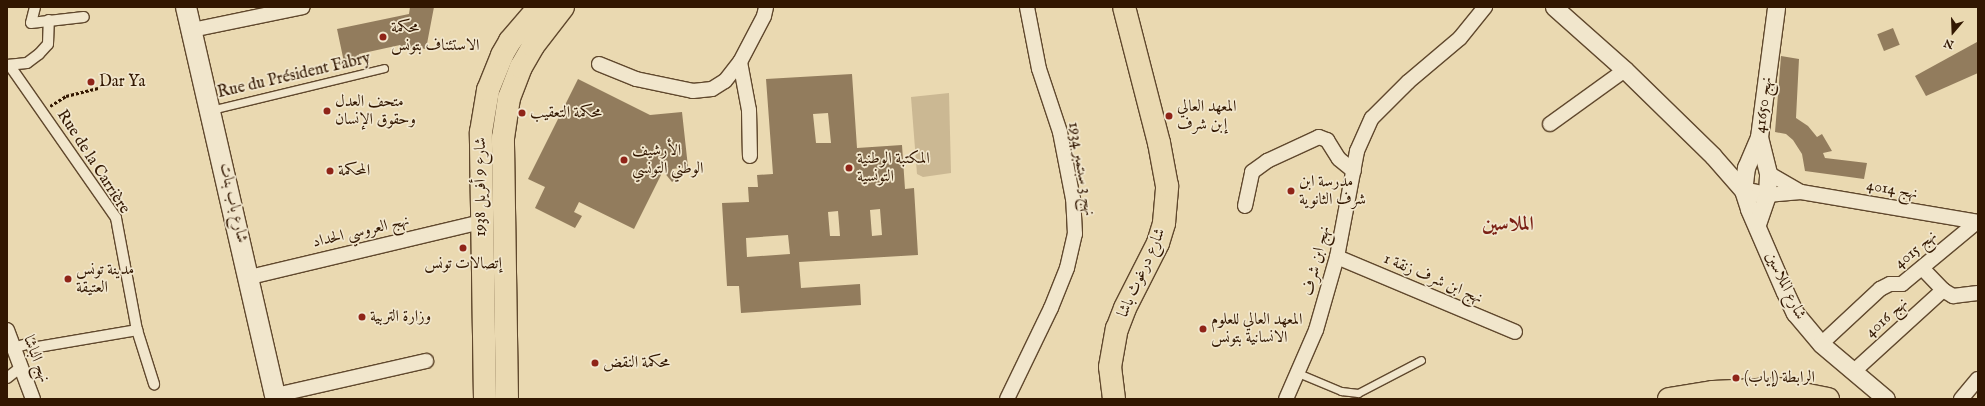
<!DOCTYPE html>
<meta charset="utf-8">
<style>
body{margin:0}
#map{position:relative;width:1985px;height:406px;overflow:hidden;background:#ead9b1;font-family:"IM FELL English",Amiri,serif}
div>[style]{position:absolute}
.green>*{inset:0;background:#cbb893}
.building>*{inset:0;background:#927c5d;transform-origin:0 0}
.path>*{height:2.5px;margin-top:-1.25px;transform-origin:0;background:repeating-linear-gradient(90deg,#321701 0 3px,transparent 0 5px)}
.roads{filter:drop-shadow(1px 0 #60482d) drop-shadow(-1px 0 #60482d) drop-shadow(0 1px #60482d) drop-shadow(0 -1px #60482d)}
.service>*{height:7px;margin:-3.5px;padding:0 3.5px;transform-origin:3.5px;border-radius:3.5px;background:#f1e6cc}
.pedestrian>*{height:10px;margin:-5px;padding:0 5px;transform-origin:5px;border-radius:5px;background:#f1e6cc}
.minor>*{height:14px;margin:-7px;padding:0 7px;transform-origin:7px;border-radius:7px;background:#f1e6cc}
.tertiary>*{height:17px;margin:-8.5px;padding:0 8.5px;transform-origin:8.5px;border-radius:8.5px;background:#f1e6cc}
.secondary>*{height:20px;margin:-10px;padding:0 10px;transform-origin:10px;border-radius:10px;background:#f1e6cc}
.primary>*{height:22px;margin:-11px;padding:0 11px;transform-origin:11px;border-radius:11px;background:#ead9b1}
.dots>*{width:11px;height:11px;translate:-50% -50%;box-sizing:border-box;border:2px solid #f1e6cc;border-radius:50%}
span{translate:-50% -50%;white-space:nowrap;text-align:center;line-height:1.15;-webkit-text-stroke:3.5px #f1e6cc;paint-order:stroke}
.poi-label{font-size:16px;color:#321701}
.left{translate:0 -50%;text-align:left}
.street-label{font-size:16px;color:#321701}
.district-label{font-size:20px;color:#7a1f14;font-weight:700}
.frame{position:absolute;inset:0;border:8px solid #321701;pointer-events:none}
.north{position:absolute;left:1933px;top:12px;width:40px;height:40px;-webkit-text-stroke:3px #f1e6cc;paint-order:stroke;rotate:199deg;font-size:11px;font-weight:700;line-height:16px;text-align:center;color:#321701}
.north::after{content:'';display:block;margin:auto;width:14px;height:18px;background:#321701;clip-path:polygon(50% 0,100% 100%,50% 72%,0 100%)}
</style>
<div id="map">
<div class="green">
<div style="clip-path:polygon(949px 93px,951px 173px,923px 177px,917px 174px,911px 97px)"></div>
</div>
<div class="building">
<div style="clip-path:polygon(410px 7px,434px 7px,426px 49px,415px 47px,401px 50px,400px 45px,359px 54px,360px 59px,344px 62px,337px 29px,409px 14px)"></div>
<div style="left:1893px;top:28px;width:18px;height:17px;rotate:68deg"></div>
<div style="clip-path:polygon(1977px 42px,1978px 73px,1926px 96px,1915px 76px)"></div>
<div style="clip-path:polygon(1781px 56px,1799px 59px,1796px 118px,1808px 126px,1817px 137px,1822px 134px,1832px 151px,1823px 153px,1825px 158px,1867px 163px,1864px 179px,1805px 171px,1802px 154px,1793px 140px,1786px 134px,1775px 132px)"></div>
<div style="clip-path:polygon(evenodd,852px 74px,857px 148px,902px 145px,905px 189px,914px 188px,918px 255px,799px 262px,801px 288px,860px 284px,861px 305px,741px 313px,739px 286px,727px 286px,722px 203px,749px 202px,748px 187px,758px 187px,757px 175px,773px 174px,766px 79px,852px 74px,828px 113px,831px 143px,816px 143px,813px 114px,828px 113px,852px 74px,880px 209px,882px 235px,872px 236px,870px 210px,880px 209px,852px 74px,838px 211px,840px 236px,830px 236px,828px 212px,838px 211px,852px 74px,788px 235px,790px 254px,747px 257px,746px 238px,788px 235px)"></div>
<div style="clip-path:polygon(578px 79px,650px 115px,682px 112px,688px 167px,672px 169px,678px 177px,672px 182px,663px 171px,634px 229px,579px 202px,574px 212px,582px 216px,575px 228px,535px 208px,545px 187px,528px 179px)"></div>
</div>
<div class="path">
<div style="left:50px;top:106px;width:19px;rotate:-32deg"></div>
<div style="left:66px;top:96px;width:33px;rotate:-14deg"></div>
</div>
<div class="roads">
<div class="service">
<div style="left:211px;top:110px;width:178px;rotate:-13.6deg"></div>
<div style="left:1298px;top:373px;width:47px;rotate:22.7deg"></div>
<div style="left:1341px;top:391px;width:17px;rotate:7deg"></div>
<div style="left:1358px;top:393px;width:71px;rotate:-27.6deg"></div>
</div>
<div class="pedestrian">
<div style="left:35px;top:7px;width:16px;rotate:104deg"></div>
<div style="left:31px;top:23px;width:53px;rotate:-6.5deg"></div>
<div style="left:7px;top:65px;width:20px;rotate:-6deg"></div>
<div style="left:27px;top:63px;width:15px;rotate:-37deg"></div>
<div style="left:39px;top:54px;width:13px;rotate:-48deg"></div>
<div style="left:48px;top:44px;width:24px;rotate:-88deg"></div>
<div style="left:10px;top:66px;width:185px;rotate:55.1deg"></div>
<div style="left:116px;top:218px;width:114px;rotate:79.4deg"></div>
<div style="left:13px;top:348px;width:18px;rotate:-16deg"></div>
<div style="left:30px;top:343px;width:5px;rotate:68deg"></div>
<div style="left:32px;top:348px;width:107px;rotate:-9.7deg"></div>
<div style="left:137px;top:330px;width:57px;rotate:72.5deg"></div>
<div style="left:7px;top:378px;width:16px;rotate:-38deg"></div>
</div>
<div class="minor">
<div style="left:192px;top:30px;width:113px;rotate:-11.7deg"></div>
<div style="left:740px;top:62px;width:49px;rotate:79.4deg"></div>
<div style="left:749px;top:110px;width:46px;rotate:88.8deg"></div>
<div style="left:599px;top:64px;width:40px;rotate:22deg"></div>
<div style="left:636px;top:79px;width:58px;rotate:11.9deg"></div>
<div style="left:693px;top:91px;width:19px;rotate:-6deg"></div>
<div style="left:712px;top:89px;width:15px;rotate:-32deg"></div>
<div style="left:725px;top:81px;width:24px;rotate:-52deg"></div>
<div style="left:740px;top:62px;width:52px;rotate:-62.4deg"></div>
<div style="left:764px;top:16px;width:9px;rotate:-77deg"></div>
<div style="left:1550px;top:124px;width:92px;rotate:-35.8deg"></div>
<div style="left:1768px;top:173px;width:38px;rotate:30deg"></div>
<div style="left:1767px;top:195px;width:34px;rotate:-5deg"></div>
<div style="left:1801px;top:192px;width:180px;rotate:9.6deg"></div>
<div style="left:1245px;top:206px;width:35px;rotate:-78deg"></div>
<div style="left:1252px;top:172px;width:19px;rotate:-36deg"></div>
<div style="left:1267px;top:161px;width:57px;rotate:-24.8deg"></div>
<div style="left:1319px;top:137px;width:9px;rotate:21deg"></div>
<div style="left:1327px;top:140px;width:22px;rotate:58deg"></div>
<div style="left:1339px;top:159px;width:19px;rotate:39deg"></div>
<div style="left:1337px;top:257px;width:193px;rotate:22.8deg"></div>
<div style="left:1922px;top:268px;width:30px;rotate:46deg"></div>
<div style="left:1943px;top:290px;width:12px;rotate:31deg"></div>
<div style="left:1953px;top:296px;width:25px;rotate:-7deg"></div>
<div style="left:250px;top:277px;width:237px;rotate:-13.4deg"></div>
<div style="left:7px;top:330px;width:74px;rotate:69.4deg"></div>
<div style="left:1821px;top:344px;width:81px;rotate:-43deg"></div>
<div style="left:1880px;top:289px;width:11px;rotate:-27deg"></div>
<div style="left:1890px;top:284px;width:12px"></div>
<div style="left:1902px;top:284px;width:97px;rotate:-39.6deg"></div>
<div style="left:1853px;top:372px;width:122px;rotate:-42.3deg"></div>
<div style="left:276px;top:395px;width:154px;rotate:-12.8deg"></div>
<div style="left:1007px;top:399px;width:101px;rotate:-64.2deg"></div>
<div style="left:1051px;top:308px;width:43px;rotate:-68.2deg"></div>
<div style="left:1067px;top:268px;width:35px;rotate:-77deg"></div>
<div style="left:1075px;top:234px;width:35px;rotate:-93deg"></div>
<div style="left:1073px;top:199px;width:68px;rotate:-101deg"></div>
<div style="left:1060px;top:132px;width:66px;rotate:-108.4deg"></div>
<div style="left:1039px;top:69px;width:63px;rotate:-101deg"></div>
<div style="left:1286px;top:399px;width:75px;rotate:-66.5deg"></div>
<div style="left:1316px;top:330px;width:76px;rotate:-74deg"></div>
<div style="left:1337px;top:257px;width:108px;rotate:-79.3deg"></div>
<div style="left:1357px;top:151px;width:36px;rotate:-66deg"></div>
<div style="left:1372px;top:118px;width:51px;rotate:-45deg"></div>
<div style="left:1408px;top:82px;width:68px;rotate:-40.2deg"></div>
<div style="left:1460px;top:38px;width:40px;rotate:-51deg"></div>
<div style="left:1961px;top:399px;width:26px;rotate:-50deg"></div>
</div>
<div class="tertiary">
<div style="left:1554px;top:7px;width:95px;rotate:41.6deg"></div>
<div style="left:1625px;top:70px;width:123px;rotate:44.3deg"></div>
<div style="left:1713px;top:156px;width:45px;rotate:48.6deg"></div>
<div style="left:1743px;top:190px;width:25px;rotate:12deg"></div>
<div style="left:1759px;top:137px;width:33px;rotate:113deg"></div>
<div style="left:1746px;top:167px;width:23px;rotate:97deg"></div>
<div style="left:1743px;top:190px;width:20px;rotate:72deg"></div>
<div style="left:1749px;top:209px;width:90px;rotate:66.6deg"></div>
<div style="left:1785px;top:292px;width:23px;rotate:65deg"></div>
<div style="left:1795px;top:313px;width:40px;rotate:50deg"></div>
<div style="left:1821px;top:344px;width:85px;rotate:40.2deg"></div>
<div style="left:1757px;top:224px;width:31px;rotate:-71deg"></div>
<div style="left:1767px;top:195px;width:22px;rotate:-87deg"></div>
<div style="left:1768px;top:173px;width:37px;rotate:-104deg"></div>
<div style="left:1759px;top:137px;width:131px;rotate:-82.5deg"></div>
</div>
<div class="secondary">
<div style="left:186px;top:7px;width:402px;rotate:77.1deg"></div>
</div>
<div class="primary">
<div style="left:485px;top:399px;width:267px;rotate:-90.9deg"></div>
<div style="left:481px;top:132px;width:43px;rotate:-80.5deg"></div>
<div style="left:488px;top:90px;width:38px;rotate:-68deg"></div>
<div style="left:502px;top:55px;width:16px;rotate:-60deg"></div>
<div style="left:510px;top:41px;width:45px;rotate:-49.5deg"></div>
<div style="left:507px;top:399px;width:261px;rotate:-90.9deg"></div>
<div style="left:503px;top:138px;width:40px;rotate:-81.5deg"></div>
<div style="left:509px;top:98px;width:33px;rotate:-69deg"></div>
<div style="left:521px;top:67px;width:24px;rotate:-60deg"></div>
<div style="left:533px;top:46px;width:49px;rotate:-52.4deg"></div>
<div style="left:1114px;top:399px;width:32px;rotate:-97deg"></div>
<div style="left:1110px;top:367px;width:39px;rotate:-80deg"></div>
<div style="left:1117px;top:329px;width:22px;rotate:-69deg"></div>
<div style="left:1125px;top:308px;width:73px;rotate:-63.1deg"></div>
<div style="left:1158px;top:243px;width:21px;rotate:-73deg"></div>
<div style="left:1164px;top:223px;width:37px;rotate:-85deg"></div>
<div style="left:1167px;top:186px;width:44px;rotate:-100.5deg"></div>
<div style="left:1159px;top:143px;width:140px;rotate:-104.4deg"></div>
<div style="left:1669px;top:399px;width:45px;rotate:-9deg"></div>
<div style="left:1713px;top:392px;width:65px;rotate:-2.6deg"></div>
<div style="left:1778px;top:389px;width:51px;rotate:11.3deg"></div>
</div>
</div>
<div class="dots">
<div style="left:383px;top:37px;background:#8f2418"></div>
<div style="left:91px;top:82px;background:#8f2418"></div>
<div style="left:327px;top:111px;background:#8f2418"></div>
<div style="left:522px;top:113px;background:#8f2418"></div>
<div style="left:1169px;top:116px;background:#8f2418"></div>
<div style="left:624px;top:160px;background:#8f2418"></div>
<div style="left:849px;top:168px;background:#8f2418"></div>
<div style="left:330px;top:171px;background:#8f2418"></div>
<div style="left:1291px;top:191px;background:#8f2418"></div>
<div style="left:463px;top:248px;background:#8f2418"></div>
<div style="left:68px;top:279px;background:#8f2418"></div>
<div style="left:362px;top:317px;background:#8f2418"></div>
<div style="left:1203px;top:329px;background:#8f2418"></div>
<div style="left:595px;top:363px;background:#8f2418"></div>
<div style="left:1736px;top:378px;background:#8f2418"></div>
</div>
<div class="poi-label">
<span class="left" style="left:391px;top:37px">محكمة<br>الاستئناف بتونس</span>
<span class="left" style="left:99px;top:82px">Dar Ya</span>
<span class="left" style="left:335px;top:111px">متحف العدل<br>وحقوق الإنسان</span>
<span class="left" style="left:1177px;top:116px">المعهد العالي<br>إبن شرف</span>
<span class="left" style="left:530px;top:113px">محكمة التعقيب</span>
<span class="left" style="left:632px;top:160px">الأرشيف<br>الوطني التونسي</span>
<span class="left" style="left:857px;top:168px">المكتبة الوطنية<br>التونسية</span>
<span class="left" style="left:338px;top:171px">المحكمة</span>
<span class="left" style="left:1299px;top:191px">مدرسة ابن<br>شرف الثانوية</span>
<span style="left:463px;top:264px">إتصالات تونس</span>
<span class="left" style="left:76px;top:279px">مدينة تونس<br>العتيقة</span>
<span class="left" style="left:370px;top:317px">وزارة التربية</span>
<span class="left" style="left:1211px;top:329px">المعهد العالي للعلوم<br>الانسانية بتونس</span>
<span class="left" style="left:603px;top:363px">محكمة النقض</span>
<span class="left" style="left:1744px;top:378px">الرابطة (إياب)</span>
</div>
<div class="street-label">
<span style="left:294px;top:76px;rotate:-13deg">Rue du Président Fabry</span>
<span style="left:1764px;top:105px;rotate:-83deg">نهج 41650</span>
<span style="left:93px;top:162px;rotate:57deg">Rue de la Carrière</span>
<span style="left:1081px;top:169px;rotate:80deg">نهج 3 سبتمبر 1934</span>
<span style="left:481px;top:187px;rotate:-90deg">شارع 9 أفريل 1938</span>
<span style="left:1892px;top:190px;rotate:10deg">نهج 4014</span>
<span style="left:233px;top:203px;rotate:77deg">شارع باب بنات</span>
<span style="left:361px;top:232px;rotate:-13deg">نهج العروسي الحداد</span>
<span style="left:1916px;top:250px;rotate:-40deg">نهج 4015</span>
<span style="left:1317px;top:261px;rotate:-76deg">نهج ابن شرف</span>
<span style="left:1142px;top:273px;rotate:-66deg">شارع درغوث باشا</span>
<span style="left:1433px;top:279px;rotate:23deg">نهج ابن شرف زنقة 1</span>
<span style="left:1785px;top:286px;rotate:64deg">شارع الملاسين</span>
<span style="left:1887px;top:318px;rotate:-42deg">نهج 4016</span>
<span style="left:36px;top:359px;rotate:69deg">نهج الباشا</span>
</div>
<div class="district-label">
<span style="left:1508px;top:224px">الملاسين</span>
</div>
<div class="frame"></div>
<div class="north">N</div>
</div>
